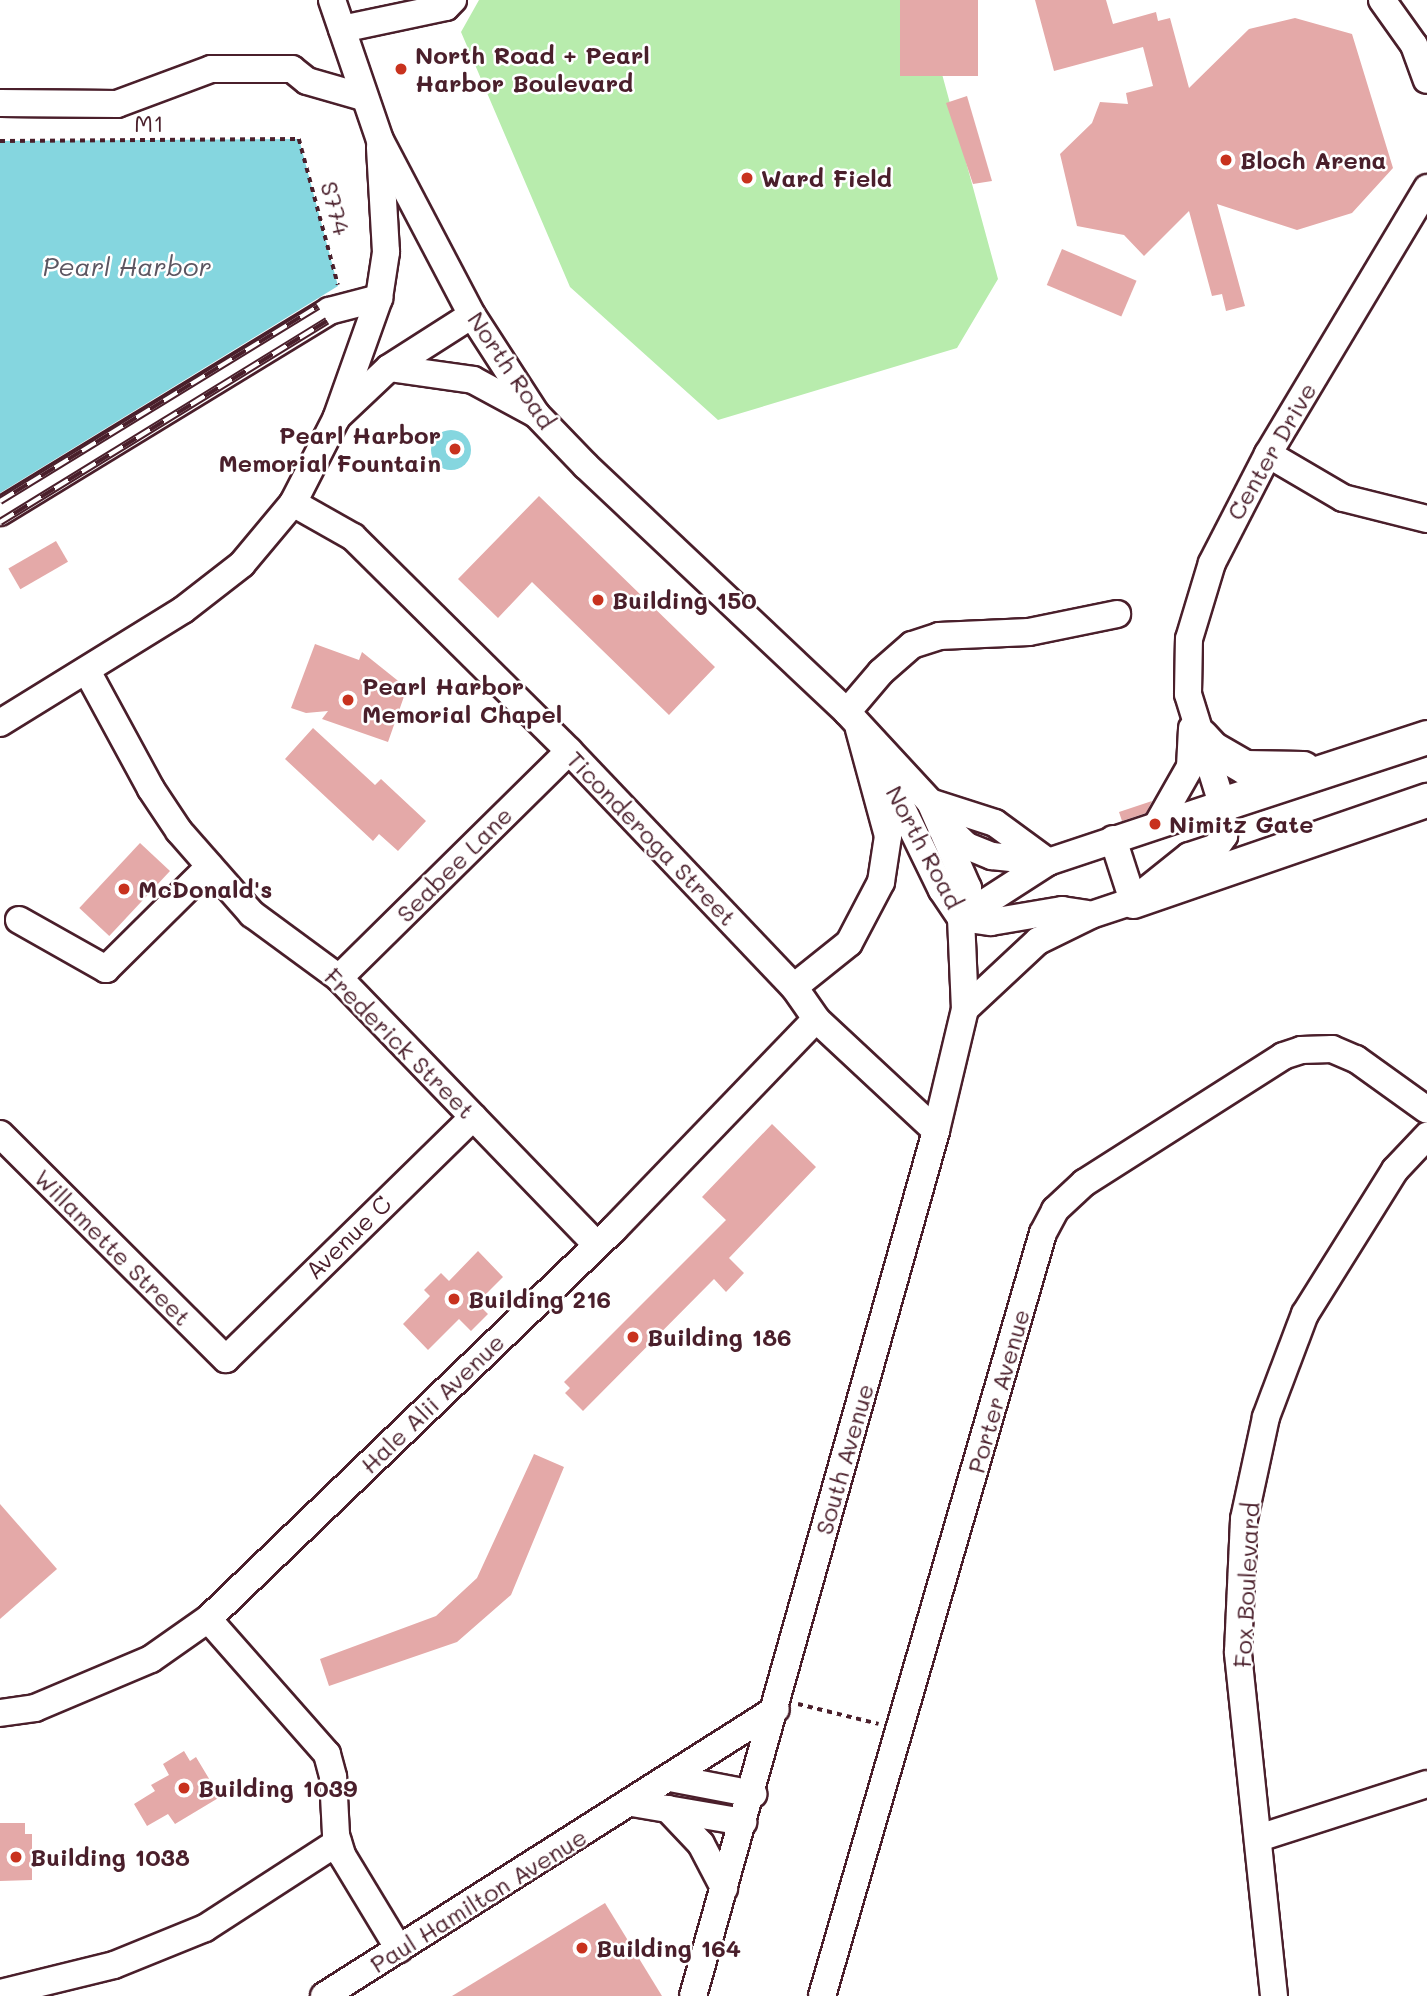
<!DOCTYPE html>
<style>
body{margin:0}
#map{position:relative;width:1427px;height:1996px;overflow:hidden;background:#fff;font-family:Mali,sans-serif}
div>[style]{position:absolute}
.green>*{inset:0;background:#b8ecad}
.water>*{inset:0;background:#85d6df}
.round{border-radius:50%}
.building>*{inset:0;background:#e4a9a8;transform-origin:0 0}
.path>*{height:3.5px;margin-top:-1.75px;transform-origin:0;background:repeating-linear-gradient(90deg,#4a1f2b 0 5px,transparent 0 10px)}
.roads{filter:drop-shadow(2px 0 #4a1f2b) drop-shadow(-2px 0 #4a1f2b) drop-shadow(0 2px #4a1f2b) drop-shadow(0 -2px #4a1f2b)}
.minor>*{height:26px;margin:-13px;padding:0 13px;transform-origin:13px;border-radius:13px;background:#fff}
.major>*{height:33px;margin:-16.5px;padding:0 16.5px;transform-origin:16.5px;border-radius:16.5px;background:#fff}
.rail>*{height:8px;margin-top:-4px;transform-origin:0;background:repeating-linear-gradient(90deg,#fff 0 16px,#4a1f2b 0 32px);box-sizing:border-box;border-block:2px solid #4a1f2b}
.dots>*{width:19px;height:19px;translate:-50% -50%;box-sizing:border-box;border:4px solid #fff;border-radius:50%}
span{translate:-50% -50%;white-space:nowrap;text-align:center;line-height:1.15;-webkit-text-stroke:5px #fff;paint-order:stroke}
.poi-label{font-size:24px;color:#4a1f2b;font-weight:700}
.left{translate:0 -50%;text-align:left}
.right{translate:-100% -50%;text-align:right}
.street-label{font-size:24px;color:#4a1f2b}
.water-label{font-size:26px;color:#5c5661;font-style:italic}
</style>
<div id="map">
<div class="green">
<div style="clip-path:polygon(479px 0,900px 0,906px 76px,942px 74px,998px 279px,957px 348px,718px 420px,570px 287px,461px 32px)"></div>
</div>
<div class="water">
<div style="clip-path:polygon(299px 139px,338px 286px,0 493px,0 141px)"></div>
<div class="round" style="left:431px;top:430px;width:40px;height:40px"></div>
</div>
<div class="building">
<div style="left:900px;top:0;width:78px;height:76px"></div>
<div style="clip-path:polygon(1035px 0,1106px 0,1113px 24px,1156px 12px,1158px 21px,1170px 18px,1189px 88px,1249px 29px,1295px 18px,1352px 34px,1393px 168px,1352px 213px,1297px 230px,1217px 204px,1245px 306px,1226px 311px,1222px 294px,1212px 296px,1189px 211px,1144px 256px,1124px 235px,1077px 226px,1060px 154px,1092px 123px,1100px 102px,1128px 104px,1126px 93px,1153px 86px,1143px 47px,1054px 71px)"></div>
<div style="clip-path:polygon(967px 96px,992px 181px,973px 184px,946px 103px)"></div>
<div style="left:1062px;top:249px;width:81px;height:39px;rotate:23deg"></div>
<div style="clip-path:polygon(539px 496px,715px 667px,669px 715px,532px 582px,498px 618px,458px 579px)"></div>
<div style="left:56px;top:541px;width:24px;height:55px;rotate:60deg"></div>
<div style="clip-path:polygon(315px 644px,359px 660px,362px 652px,407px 688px,388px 742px,322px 719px,328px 711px,306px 713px,291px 708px)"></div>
<div style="clip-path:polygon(313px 728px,375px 785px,381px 779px,426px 821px,398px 851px,379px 834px,373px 841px,285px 759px)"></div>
<div style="clip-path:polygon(1152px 801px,1146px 813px,1122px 821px,1119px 812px)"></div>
<div style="left:140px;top:843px;width:41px;height:89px;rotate:43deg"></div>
<div style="clip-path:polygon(772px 1124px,816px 1167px,729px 1258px,744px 1273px,726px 1292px,714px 1279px,583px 1411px,565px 1393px,570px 1388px,564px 1382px,726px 1220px,702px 1197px)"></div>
<div style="clip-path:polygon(478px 1251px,503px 1277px,477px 1303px,488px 1314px,471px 1331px,459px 1319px,428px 1350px,403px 1324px,430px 1296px,424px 1290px,441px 1273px,449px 1281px)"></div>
<div style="clip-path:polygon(534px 1454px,564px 1467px,511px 1595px,457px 1642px,329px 1686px,320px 1659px,436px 1616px,477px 1578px)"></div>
<div style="clip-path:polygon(0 1504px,57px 1569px,0 1619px)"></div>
<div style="clip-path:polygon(184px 1751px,190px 1761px,196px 1757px,220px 1797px,175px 1824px,168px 1814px,147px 1826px,134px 1804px,155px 1791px,151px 1785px,169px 1775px,163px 1764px)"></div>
<div style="clip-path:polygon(0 1823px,25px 1823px,25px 1834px,32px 1834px,32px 1880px,0 1881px)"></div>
<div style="clip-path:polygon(605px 1903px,662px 1996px,452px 1996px)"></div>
</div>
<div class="path">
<div style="left:0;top:141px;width:299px;rotate:-0.4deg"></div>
<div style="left:299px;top:139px;width:151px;rotate:75deg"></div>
<div style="left:798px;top:1704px;width:83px;rotate:13.9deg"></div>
</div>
<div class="roads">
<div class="minor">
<div style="left:332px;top:0;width:148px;rotate:71.1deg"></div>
<div style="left:380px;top:140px;width:198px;rotate:62.3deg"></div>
<div style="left:472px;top:315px;width:118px;rotate:57.1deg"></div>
<div style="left:536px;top:414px;width:72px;rotate:46.1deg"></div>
<div style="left:586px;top:466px;width:359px;rotate:43.3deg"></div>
<div style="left:847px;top:712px;width:122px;rotate:47.3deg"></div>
<div style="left:930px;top:802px;width:94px;rotate:66.2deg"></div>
<div style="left:968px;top:888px;width:31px;rotate:103deg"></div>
<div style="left:961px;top:918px;width:91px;rotate:87.5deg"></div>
<div style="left:965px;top:1009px;width:125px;rotate:103.4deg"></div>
<div style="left:936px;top:1131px;width:898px;rotate:105.69deg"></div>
<div style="left:1382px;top:0;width:55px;rotate:54.6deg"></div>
<div style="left:1414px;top:45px;width:37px;rotate:70deg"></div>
<div style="left:342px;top:29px;width:106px;rotate:-11.9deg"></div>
<div style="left:446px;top:7px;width:10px;rotate:-45deg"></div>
<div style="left:0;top:103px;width:117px;rotate:0.5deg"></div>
<div style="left:117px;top:104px;width:100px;rotate:-20.4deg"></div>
<div style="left:211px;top:69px;width:81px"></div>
<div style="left:292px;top:69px;width:19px;rotate:39deg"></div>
<div style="left:307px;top:81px;width:58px;rotate:15.9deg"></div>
<div style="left:389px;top:368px;width:85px;rotate:8.1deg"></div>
<div style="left:473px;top:380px;width:72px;rotate:28.4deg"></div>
<div style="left:337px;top:417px;width:71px;rotate:-43.3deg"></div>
<div style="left:389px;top:368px;width:98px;rotate:-32.6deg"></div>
<div style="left:1268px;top:454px;width:87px;rotate:30.4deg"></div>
<div style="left:1343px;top:498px;width:87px;rotate:14deg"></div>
<div style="left:293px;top:503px;width:69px;rotate:29.5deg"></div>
<div style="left:353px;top:537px;width:304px;rotate:44.7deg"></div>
<div style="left:569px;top:751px;width:326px;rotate:46.4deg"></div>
<div style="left:794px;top:987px;width:39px;rotate:55deg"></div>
<div style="left:816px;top:1019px;width:164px;rotate:43deg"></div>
<div style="left:0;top:512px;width:386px;rotate:-31.4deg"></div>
<div style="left:329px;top:311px;width:52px;rotate:-14.6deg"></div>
<div style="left:87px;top:671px;width:134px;rotate:61.5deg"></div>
<div style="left:151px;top:789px;width:50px;rotate:56.3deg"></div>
<div style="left:179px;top:831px;width:111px;rotate:48.7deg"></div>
<div style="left:252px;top:914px;width:108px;rotate:36.3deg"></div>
<div style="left:339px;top:978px;width:371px;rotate:46deg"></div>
<div style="left:847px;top:712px;width:52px;rotate:-49.6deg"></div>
<div style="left:881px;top:672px;width:41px;rotate:-41.1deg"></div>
<div style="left:912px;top:645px;width:28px;rotate:-18deg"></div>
<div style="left:939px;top:636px;width:90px;rotate:-2.5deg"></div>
<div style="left:1029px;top:632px;width:90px;rotate:-11.6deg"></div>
<div style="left:0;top:723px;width:215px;rotate:-31.7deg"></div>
<div style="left:183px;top:610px;width:75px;rotate:-37.9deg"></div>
<div style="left:242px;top:564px;width:80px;rotate:-50.1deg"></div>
<div style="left:293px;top:503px;width:94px;rotate:-62.9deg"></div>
<div style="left:336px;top:419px;width:128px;rotate:-70.4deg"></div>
<div style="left:379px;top:298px;width:47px;rotate:-81.3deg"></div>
<div style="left:386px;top:252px;width:105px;rotate:-93.3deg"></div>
<div style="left:881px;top:765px;width:139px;rotate:64deg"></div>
<div style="left:942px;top:890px;width:34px;rotate:56deg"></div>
<div style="left:930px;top:802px;width:68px;rotate:17.9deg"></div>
<div style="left:995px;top:823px;width:66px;rotate:36.3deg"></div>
<div style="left:945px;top:825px;width:30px;rotate:44deg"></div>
<div style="left:967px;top:846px;width:27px;rotate:22deg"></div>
<div style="left:992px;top:856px;width:56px;rotate:6.1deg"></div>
<div style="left:1157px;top:825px;width:67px;rotate:-60.4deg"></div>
<div style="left:1190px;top:767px;width:39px;rotate:-87deg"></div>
<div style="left:1113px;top:839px;width:65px;rotate:72.1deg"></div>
<div style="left:961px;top:918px;width:103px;rotate:-32.8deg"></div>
<div style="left:1048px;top:862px;width:183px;rotate:-18.4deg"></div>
<div style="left:961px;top:918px;width:30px;rotate:8deg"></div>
<div style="left:991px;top:922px;width:72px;rotate:-9.6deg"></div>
<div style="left:1062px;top:910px;width:25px;rotate:9deg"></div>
<div style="left:19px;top:920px;width:100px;rotate:29.4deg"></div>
<div style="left:106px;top:969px;width:146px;rotate:-44.7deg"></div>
<div style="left:339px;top:978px;width:323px;rotate:-44.6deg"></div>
<div style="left:794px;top:987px;width:70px;rotate:-38.7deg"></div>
<div style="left:849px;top:943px;width:69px;rotate:-62.3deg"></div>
<div style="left:881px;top:882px;width:47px;rotate:-81.3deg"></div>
<div style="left:888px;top:836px;width:111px;rotate:-105.2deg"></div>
<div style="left:965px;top:1009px;width:100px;rotate:-43deg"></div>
<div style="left:1038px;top:941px;width:59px;rotate:-26.1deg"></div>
<div style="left:1091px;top:915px;width:44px;rotate:-18.4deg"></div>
<div style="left:1133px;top:901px;width:72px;rotate:-38.8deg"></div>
<div style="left:1189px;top:856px;width:28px;rotate:-18deg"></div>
<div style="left:1216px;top:847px;width:14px;rotate:-54deg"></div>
<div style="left:1224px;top:836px;width:32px;rotate:-94deg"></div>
<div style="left:1222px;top:804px;width:115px;rotate:-107.2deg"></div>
<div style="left:1188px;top:694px;width:55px;rotate:-89deg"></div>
<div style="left:1189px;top:639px;width:79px;rotate:-73.2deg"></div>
<div style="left:1212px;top:563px;width:123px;rotate:-62.8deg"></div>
<div style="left:1268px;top:454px;width:310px;rotate:-59.1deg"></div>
<div style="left:0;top:1134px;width:319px;rotate:44.9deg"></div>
<div style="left:226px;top:1359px;width:346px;rotate:-44.4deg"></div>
<div style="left:208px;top:1619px;width:180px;rotate:48.6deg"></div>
<div style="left:327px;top:1754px;width:24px;rotate:75deg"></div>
<div style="left:333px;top:1777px;width:58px;rotate:87deg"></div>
<div style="left:336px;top:1835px;width:21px;rotate:73deg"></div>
<div style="left:342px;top:1855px;width:110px;rotate:58.8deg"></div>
<div style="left:0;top:1713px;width:35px;rotate:-8deg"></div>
<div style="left:35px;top:1708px;width:126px;rotate:-22.9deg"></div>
<div style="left:151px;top:1659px;width:70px;rotate:-35.1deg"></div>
<div style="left:208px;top:1619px;width:563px;rotate:-43.85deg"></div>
<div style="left:614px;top:1229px;width:291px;rotate:-46.1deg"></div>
<div style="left:670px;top:1778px;width:85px;rotate:10.9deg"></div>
<div style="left:632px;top:1803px;width:113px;rotate:9.7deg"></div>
<div style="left:668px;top:1809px;width:48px;rotate:46.7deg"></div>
<div style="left:701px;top:1844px;width:50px;rotate:62.4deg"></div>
<div style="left:1259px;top:1838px;width:176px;rotate:-17.8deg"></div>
<div style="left:0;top:1993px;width:117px;rotate:-13.8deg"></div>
<div style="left:114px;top:1965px;width:98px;rotate:-22.1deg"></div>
<div style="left:205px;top:1928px;width:158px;rotate:-32.9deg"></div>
<div style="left:324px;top:1996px;width:535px;rotate:-32.41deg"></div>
<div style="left:822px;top:1996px;width:794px;rotate:-73.85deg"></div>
<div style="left:1043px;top:1233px;width:26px;rotate:-62deg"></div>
<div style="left:1055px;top:1210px;width:40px;rotate:-43deg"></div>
<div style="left:1084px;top:1183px;width:236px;rotate:-32.5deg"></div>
<div style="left:1283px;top:1056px;width:19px;rotate:-18deg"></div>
<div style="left:1301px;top:1050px;width:31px;rotate:-2deg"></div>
<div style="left:1332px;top:1049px;width:26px;rotate:23deg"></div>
<div style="left:1356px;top:1059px;width:87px;rotate:35.7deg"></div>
<div style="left:1274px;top:1996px;width:346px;rotate:-96deg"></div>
<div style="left:1238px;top:1652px;width:133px;rotate:-87.4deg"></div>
<div style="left:1244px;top:1519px;width:104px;rotate:-77.8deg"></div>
<div style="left:1266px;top:1417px;width:110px;rotate:-69.3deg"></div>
<div style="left:1305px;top:1314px;width:170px;rotate:-58deg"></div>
<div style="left:1395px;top:1170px;width:47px;rotate:-46.7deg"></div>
</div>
<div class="major">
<div style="left:1201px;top:736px;width:16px;rotate:47deg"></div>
<div style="left:1212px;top:748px;width:38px;rotate:30deg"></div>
<div style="left:1245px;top:767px;width:58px;rotate:1deg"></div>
<div style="left:1222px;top:804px;width:216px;rotate:-18.1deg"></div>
<div style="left:1133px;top:901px;width:311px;rotate:-19deg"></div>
</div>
</div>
<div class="rail">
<div style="left:0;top:501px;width:373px;rotate:-31.5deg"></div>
<div style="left:0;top:522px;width:384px;rotate:-31.6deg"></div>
</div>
<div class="dots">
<div style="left:401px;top:69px;background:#c8321e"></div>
<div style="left:1226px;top:160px;background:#c8321e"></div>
<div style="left:747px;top:178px;background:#c8321e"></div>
<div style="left:455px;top:449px;background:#c8321e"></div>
<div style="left:598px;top:600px;background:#c8321e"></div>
<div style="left:348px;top:700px;background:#c8321e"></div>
<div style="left:1155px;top:824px;background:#c8321e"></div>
<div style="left:124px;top:889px;background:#c8321e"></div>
<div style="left:454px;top:1299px;background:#c8321e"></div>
<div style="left:633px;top:1337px;background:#c8321e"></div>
<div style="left:184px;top:1788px;background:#c8321e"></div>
<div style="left:16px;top:1857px;background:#c8321e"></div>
<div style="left:582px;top:1948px;background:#c8321e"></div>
</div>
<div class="poi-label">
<span class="left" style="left:415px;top:69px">North Road + Pearl<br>Harbor Boulevard</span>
<span class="left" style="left:1240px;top:160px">Bloch Arena</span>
<span class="left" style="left:761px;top:178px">Ward Field</span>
<span class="right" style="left:441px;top:449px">Pearl Harbor<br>Memorial Fountain</span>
<span class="left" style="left:612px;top:600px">Building 150</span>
<span class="left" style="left:362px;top:700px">Pearl Harbor<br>Memorial Chapel</span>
<span class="left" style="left:1169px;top:824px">Nimitz Gate</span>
<span class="left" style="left:138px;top:889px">McDonald's</span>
<span class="left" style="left:468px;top:1299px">Building 216</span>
<span class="left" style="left:647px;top:1337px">Building 186</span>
<span class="left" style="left:198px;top:1788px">Building 1039</span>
<span class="left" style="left:30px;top:1857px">Building 1038</span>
<span class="left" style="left:596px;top:1948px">Building 164</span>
</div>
<div class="street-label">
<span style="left:149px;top:123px">M1</span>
<span style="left:336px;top:208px;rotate:75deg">S774</span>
<span style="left:512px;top:370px;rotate:56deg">North Road</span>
<span style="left:1271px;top:451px;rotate:-60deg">Center Drive</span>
<span style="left:652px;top:838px;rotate:46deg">Ticonderoga Street</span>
<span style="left:925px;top:847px;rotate:62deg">North Road</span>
<span style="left:454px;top:864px;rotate:-45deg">Seabee Lane</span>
<span style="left:400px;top:1043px;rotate:45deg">Frederick Street</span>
<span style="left:348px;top:1237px;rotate:-44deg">Avenue C</span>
<span style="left:113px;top:1247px;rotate:45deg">Willamette Street</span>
<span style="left:998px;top:1391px;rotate:-74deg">Porter Avenue</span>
<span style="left:432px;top:1403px;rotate:-44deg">Hale Alii Avenue</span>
<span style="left:844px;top:1459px;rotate:-74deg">South Avenue</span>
<span style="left:1246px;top:1585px;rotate:-87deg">Fox Boulevard</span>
<span style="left:478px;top:1900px;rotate:-32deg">Paul Hamilton Avenue</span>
</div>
<div class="water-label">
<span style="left:127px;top:267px">Pearl Harbor</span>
</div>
</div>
